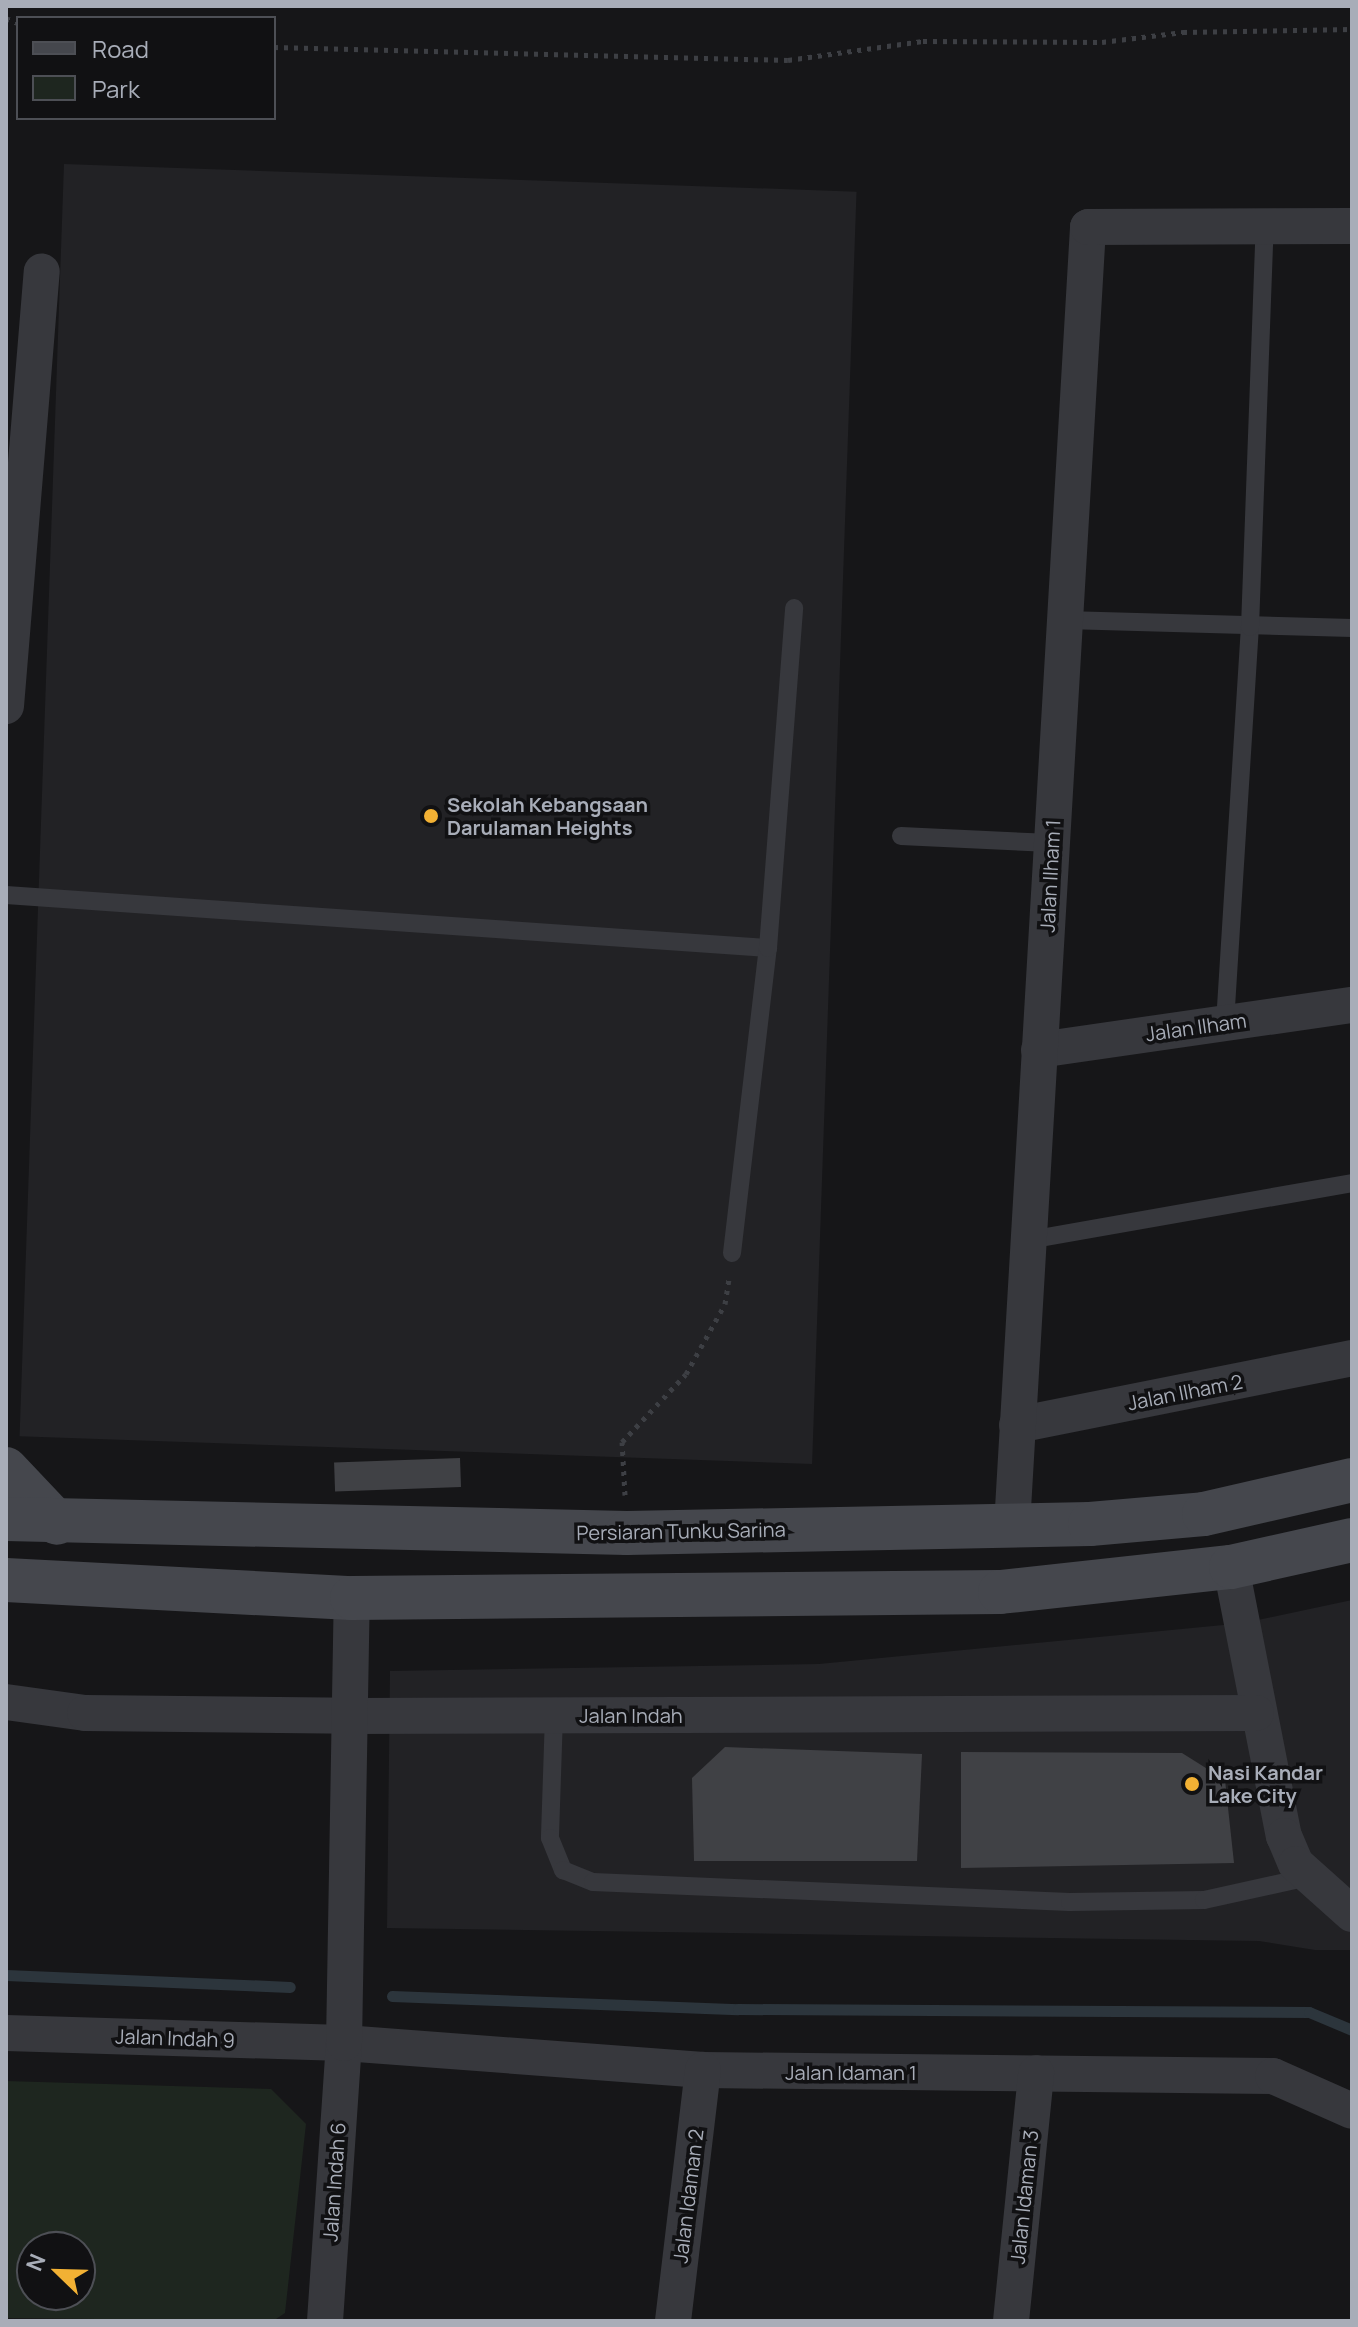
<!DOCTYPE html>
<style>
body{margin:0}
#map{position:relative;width:1358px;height:2327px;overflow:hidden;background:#161618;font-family:Manrope,sans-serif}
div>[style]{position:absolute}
.built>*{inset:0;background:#222225;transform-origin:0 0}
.green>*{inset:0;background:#1e261f}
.stream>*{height:11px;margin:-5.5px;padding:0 5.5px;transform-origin:5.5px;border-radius:5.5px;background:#2c353c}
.building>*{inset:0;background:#404145;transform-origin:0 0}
.path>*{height:5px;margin-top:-2.5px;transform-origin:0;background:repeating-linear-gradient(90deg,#3d3f44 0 4px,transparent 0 10px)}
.lane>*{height:18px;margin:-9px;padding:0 9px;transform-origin:9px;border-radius:9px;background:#37383d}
.street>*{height:36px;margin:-18px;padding:0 18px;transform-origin:18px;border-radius:18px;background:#37383d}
.secondary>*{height:44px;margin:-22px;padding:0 22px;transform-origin:22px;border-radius:22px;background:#45474d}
.dots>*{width:22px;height:22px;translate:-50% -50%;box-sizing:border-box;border:4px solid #111113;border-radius:50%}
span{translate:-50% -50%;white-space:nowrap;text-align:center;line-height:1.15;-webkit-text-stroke:7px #111113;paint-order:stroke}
.poi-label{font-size:20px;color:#a8adb8;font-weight:700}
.left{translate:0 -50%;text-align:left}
.street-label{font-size:20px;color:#a8adb8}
.frame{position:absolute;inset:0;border:8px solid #a8adb8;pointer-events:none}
.legend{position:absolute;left:16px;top:16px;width:260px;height:104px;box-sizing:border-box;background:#111113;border:2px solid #4d4f55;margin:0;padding:10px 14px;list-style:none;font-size:24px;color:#a8adb8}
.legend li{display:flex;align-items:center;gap:16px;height:40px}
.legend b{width:40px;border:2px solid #4d4f55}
.north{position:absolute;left:16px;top:2231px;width:80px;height:80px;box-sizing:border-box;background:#111113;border:2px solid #4d4f55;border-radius:50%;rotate:293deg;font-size:22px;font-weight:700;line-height:32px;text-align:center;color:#a8adb8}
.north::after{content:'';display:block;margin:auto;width:28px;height:36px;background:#f2b134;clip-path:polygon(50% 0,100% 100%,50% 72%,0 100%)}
</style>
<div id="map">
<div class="built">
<div style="left:64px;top:164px;width:793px;height:1273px;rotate:2deg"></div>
<div style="clip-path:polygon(1352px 1600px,1352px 1950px,1315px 1950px,1259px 1941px,387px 1928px,390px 1671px,819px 1664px,1244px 1623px)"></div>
</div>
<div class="green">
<div style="clip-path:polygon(evenodd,6px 2081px,271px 2089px,306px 2124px,285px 2313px,273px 2321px,6px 2318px,6px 2081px,32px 2247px,80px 2247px,80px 2295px,32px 2295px,32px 2247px)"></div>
</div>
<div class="stream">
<div style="left:6px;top:1975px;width:284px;rotate:2.4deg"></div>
<div style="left:392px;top:1996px;width:346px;rotate:2.2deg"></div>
<div style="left:738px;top:2009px;width:571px;rotate:0.3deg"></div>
<div style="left:1309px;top:2012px;width:47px;rotate:22.7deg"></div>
</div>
<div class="building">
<div style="left:460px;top:1458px;width:29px;height:126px;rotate:88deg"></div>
<div style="clip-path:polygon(725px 1747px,922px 1754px,917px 1861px,694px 1861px,692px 1778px)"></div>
<div style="clip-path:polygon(961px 1752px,1182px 1753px,1225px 1780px,1234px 1863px,961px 1868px)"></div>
</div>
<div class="path">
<div style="left:6px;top:18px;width:13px;rotate:23deg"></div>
<div style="left:274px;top:47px;width:514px;rotate:1.45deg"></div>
<div style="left:788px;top:60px;width:136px;rotate:-8deg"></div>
<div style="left:923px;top:41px;width:179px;rotate:0.3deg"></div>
<div style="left:1102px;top:42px;width:82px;rotate:-7deg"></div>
<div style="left:1183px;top:32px;width:169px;rotate:-1deg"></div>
<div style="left:625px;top:1495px;width:53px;rotate:-93.2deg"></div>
<div style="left:622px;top:1442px;width:93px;rotate:-46.7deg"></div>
<div style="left:686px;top:1374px;width:80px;rotate:-60.9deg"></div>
<div style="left:725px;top:1304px;width:26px;rotate:-81deg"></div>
</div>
<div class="lane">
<div style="left:1065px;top:620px;width:287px;rotate:1.6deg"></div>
<div style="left:901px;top:836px;width:151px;rotate:2.7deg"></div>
<div style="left:6px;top:895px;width:764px;rotate:3.98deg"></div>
<div style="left:1225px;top:1023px;width:397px;rotate:-86.4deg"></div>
<div style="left:1250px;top:627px;width:401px;rotate:-87.9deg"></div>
<div style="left:1029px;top:1240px;width:328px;rotate:-10deg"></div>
<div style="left:732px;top:1253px;width:307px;rotate:-83.3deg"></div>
<div style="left:768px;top:948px;width:341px;rotate:-85.6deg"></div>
<div style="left:554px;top:1715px;width:123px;rotate:91.9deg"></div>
<div style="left:550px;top:1838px;width:35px;rotate:68deg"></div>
<div style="left:563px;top:1870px;width:32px;rotate:22deg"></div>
<div style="left:593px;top:1882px;width:477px;rotate:2.4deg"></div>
<div style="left:1070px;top:1902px;width:134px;rotate:-0.9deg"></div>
<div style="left:1204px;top:1900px;width:107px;rotate:-12.4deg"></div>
</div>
<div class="street">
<div style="left:6px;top:706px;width:436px;rotate:-85.3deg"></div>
<div style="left:1039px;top:1050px;width:316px;rotate:-8.2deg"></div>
<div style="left:1017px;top:1425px;width:342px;rotate:-11.3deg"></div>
<div style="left:1012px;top:1526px;width:1301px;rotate:-86.65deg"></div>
<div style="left:1088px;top:227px;width:264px;rotate:-0.2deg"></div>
<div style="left:1231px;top:1567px;width:274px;rotate:78.9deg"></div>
<div style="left:1284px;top:1836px;width:30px;rotate:67deg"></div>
<div style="left:1296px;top:1864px;width:75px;rotate:41.8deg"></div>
<div style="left:6px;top:1702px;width:80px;rotate:7.9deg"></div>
<div style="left:85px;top:1713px;width:266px;rotate:0.6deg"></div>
<div style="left:351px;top:1716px;width:905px;rotate:-0.19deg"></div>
<div style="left:6px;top:2033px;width:338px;rotate:1.7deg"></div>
<div style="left:344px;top:2043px;width:360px;rotate:4.3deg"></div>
<div style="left:703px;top:2070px;width:570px;rotate:0.6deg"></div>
<div style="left:1273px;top:2076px;width:86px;rotate:23.9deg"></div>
<div style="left:325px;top:2321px;width:279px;rotate:-86.1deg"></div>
<div style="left:344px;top:2043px;width:445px;rotate:-89deg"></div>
<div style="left:673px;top:2321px;width:253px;rotate:-83.2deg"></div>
<div style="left:1011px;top:2321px;width:249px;rotate:-84.2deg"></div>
</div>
<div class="secondary">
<div style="left:6px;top:1469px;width:74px;rotate:46.6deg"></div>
<div style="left:6px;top:1519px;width:621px;rotate:1.29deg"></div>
<div style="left:627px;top:1533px;width:463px;rotate:-1.1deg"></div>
<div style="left:1090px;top:1524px;width:114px;rotate:-5deg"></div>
<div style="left:1204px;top:1514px;width:152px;rotate:-12.9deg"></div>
<div style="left:6px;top:1580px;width:346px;rotate:3deg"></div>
<div style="left:352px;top:1598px;width:648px;rotate:-0.53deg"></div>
<div style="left:1000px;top:1592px;width:232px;rotate:-6.2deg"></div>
<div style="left:1231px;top:1567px;width:124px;rotate:-12.6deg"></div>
</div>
<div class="dots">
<div style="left:431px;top:816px;background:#f2b134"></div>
<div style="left:1192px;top:1784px;background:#f2b134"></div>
</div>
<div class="poi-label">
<span class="left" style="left:447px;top:816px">Sekolah Kebangsaan<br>Darulaman Heights</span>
<span class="left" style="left:1208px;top:1784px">Nasi Kandar<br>Lake City</span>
</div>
<div class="street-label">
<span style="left:1050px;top:876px;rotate:-87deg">Jalan Ilham 1</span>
<span style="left:1196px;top:1027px;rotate:-8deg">Jalan Ilham</span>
<span style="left:1185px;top:1392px;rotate:-11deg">Jalan Ilham 2</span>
<span style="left:681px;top:1531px;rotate:-1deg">Persiaran Tunku Sarina</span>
<span style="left:631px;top:1715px">Jalan Indah</span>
<span style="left:175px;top:2038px;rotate:2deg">Jalan Indah 9</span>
<span style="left:851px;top:2072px">Jalan Idaman 1</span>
<span style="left:334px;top:2182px;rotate:-86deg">Jalan Indah 6</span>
<span style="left:688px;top:2196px;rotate:-83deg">Jalan Idaman 2</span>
<span style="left:1024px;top:2197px;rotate:-84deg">Jalan Idaman 3</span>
</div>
<div class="frame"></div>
<ul class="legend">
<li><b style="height:10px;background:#45474d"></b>Road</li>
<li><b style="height:22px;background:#1e261f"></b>Park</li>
</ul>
<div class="north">N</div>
</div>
